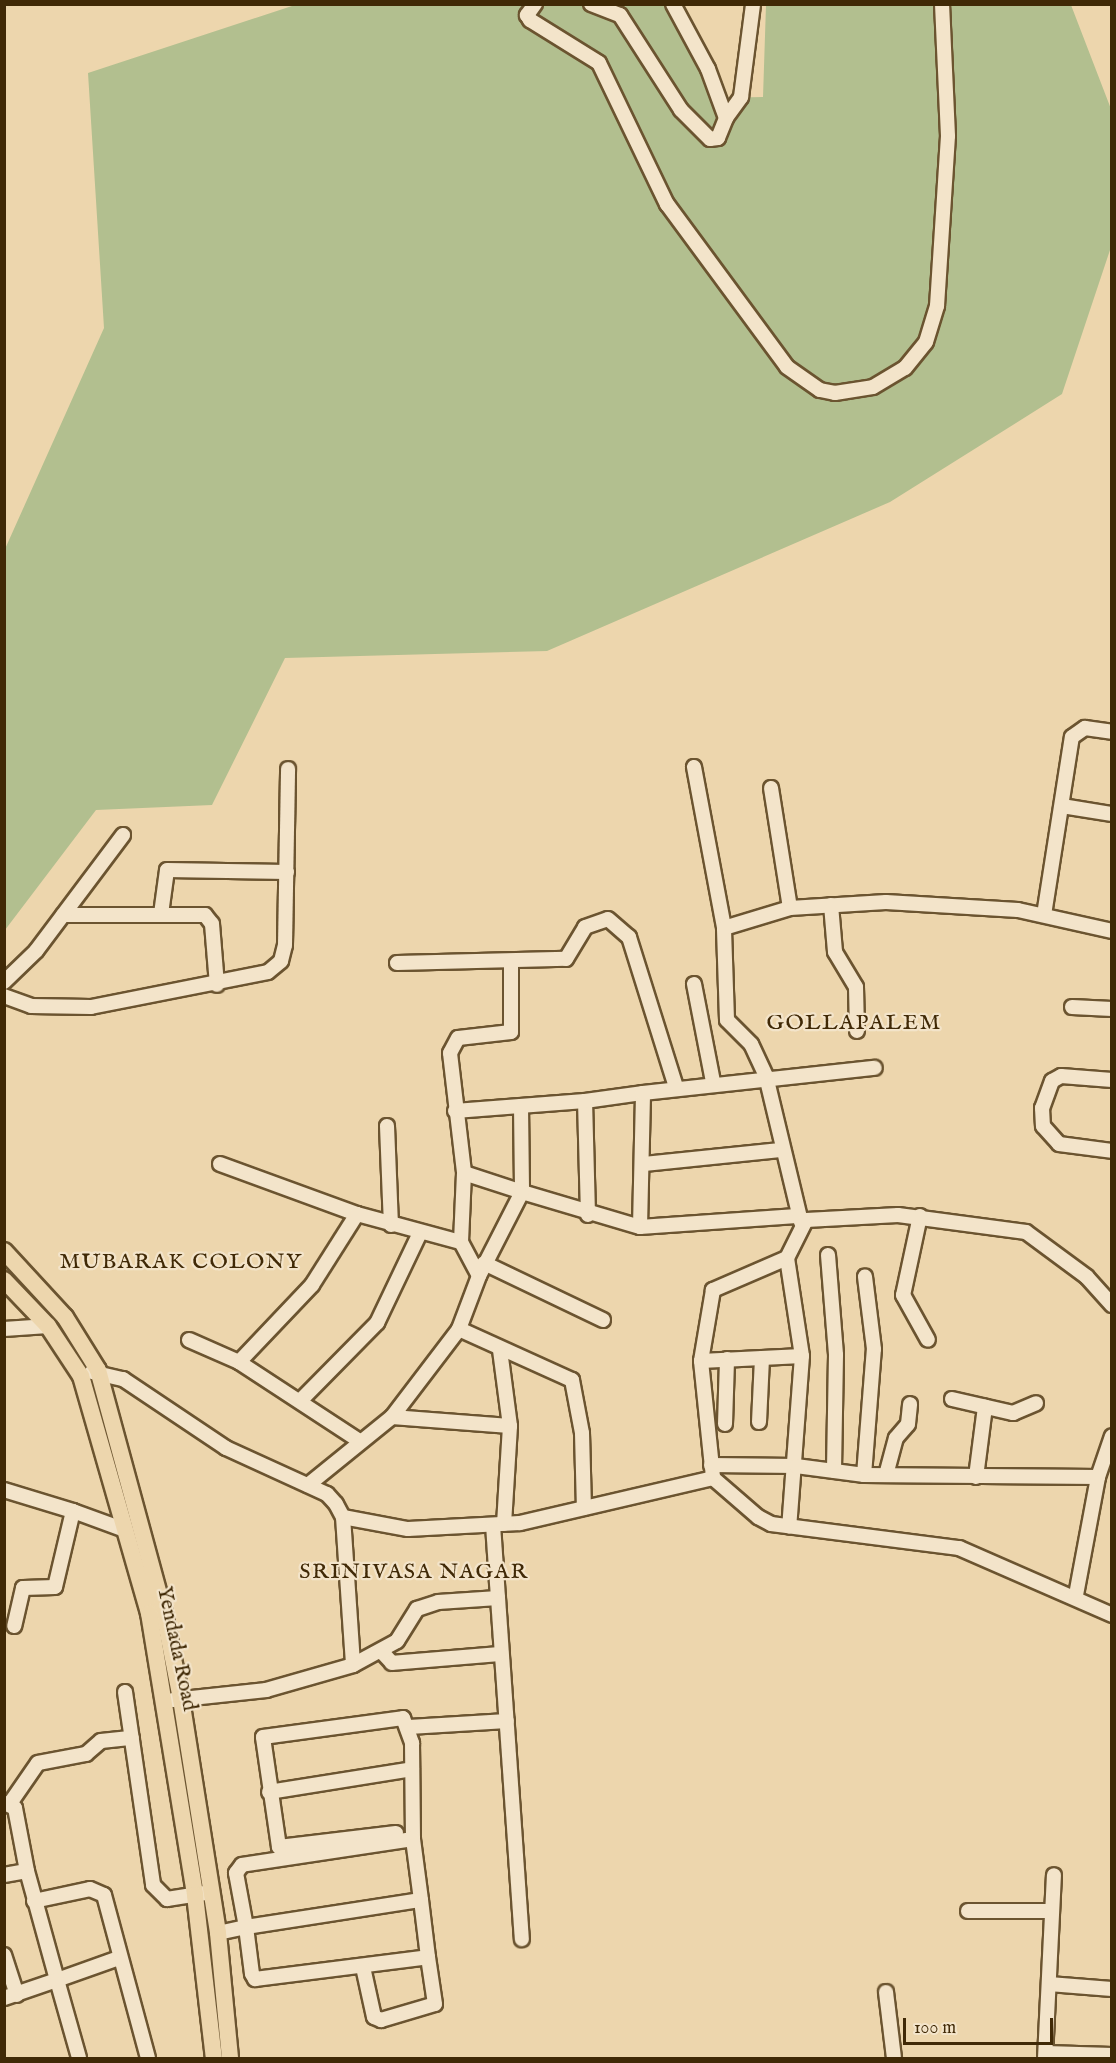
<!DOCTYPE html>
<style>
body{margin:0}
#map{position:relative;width:1116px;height:2063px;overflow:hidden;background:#edd6ad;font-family:"IM FELL English",serif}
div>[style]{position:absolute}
.green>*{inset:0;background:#b2bf8f}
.roads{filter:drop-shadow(2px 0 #6b5430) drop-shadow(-2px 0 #6b5430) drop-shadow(0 2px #6b5430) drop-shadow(0 -2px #6b5430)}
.minor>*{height:14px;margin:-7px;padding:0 7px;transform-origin:7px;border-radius:7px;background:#f3e4ca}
.major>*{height:16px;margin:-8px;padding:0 8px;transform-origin:8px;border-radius:8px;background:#edd6ad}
span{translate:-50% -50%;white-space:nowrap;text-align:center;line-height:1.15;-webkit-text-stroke:4.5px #f3e4ca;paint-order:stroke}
.street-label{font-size:21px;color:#402906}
.neighbourhood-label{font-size:22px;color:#402906;letter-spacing:1.5px}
.frame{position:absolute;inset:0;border:6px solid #402906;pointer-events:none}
.scale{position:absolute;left:903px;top:2018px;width:150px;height:27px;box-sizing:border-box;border:3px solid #402906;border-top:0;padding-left:8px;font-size:18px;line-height:21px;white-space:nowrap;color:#402906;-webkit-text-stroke:4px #f3e4ca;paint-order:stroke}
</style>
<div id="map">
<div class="green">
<div style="clip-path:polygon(663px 4px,714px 98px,763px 97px,766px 5px,1071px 5px,1111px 109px,1112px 244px,1062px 394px,890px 502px,547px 651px,285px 658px,212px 805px,96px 810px,5px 930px,5px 549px,104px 328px,88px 73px,295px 5px)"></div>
</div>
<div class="roads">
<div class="minor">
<div style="left:535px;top:4px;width:14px;rotate:126deg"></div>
<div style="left:527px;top:15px;width:6px;rotate:59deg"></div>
<div style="left:530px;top:20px;width:81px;rotate:31.9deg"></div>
<div style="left:599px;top:63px;width:157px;rotate:64.3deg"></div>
<div style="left:667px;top:204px;width:202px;rotate:53.6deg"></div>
<div style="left:787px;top:367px;width:40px;rotate:34.9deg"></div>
<div style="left:820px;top:390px;width:15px;rotate:11deg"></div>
<div style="left:835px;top:393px;width:38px;rotate:-9deg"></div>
<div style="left:873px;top:387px;width:37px;rotate:-31deg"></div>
<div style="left:905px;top:368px;width:33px;rotate:-51deg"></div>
<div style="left:926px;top:342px;width:38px;rotate:-73deg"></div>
<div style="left:937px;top:306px;width:170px;rotate:-86.3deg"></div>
<div style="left:948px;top:136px;width:132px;rotate:-92.6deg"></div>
<div style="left:591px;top:4px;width:31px;rotate:21deg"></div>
<div style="left:620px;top:15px;width:113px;rotate:57.3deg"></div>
<div style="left:681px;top:110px;width:41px;rotate:45deg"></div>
<div style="left:710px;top:139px;width:8px;rotate:-7deg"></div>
<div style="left:718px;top:138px;width:22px;rotate:-68deg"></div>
<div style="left:726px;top:118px;width:52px;rotate:-110.2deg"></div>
<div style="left:708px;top:69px;width:74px;rotate:-118.3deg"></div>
<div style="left:726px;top:118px;width:26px;rotate:-54deg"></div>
<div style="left:741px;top:97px;width:94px;rotate:-82.6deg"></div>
<div style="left:694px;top:767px;width:164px;rotate:79.4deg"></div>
<div style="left:771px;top:788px;width:121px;rotate:81deg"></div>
<div style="left:1062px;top:806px;width:51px;rotate:9.1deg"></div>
<div style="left:831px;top:905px;width:47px;rotate:85.1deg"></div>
<div style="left:835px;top:952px;width:41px;rotate:59deg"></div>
<div style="left:856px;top:987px;width:44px;rotate:88.7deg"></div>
<div style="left:161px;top:914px;width:44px;rotate:-82.2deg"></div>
<div style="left:167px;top:870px;width:120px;rotate:1deg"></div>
<div style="left:63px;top:915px;width:142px"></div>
<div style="left:205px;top:915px;width:11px;rotate:52deg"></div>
<div style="left:212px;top:924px;width:61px;rotate:85.3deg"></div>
<div style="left:1044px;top:915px;width:180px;rotate:-81.1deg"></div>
<div style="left:1072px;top:737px;width:16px;rotate:-35deg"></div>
<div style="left:1085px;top:728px;width:27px;rotate:8deg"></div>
<div style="left:511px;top:961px;width:71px;rotate:90deg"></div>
<div style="left:511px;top:1032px;width:53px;rotate:173.5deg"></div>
<div style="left:458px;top:1038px;width:17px;rotate:118deg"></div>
<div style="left:450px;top:1053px;width:121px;rotate:83.3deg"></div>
<div style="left:464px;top:1173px;width:69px;rotate:92.5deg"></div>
<div style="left:461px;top:1242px;width:38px;rotate:62deg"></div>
<div style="left:479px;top:1276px;width:57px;rotate:110.7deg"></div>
<div style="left:459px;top:1329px;width:124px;rotate:24.3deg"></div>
<div style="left:572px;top:1380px;width:54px;rotate:79.3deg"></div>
<div style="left:582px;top:1433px;width:75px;rotate:88.5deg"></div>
<div style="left:397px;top:963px;width:169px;rotate:-1.4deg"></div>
<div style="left:566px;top:959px;width:37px;rotate:-59deg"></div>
<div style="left:585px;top:927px;width:24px;rotate:-19deg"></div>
<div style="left:608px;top:919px;width:28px;rotate:41deg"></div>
<div style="left:629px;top:937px;width:157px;rotate:72.6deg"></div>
<div style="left:4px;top:982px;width:45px;rotate:-44.1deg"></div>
<div style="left:36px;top:951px;width:145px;rotate:-53.1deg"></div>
<div style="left:694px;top:984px;width:100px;rotate:79deg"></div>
<div style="left:4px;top:996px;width:29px;rotate:20deg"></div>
<div style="left:31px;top:1006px;width:60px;rotate:1deg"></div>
<div style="left:91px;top:1007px;width:180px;rotate:-11.2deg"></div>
<div style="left:268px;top:972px;width:17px;rotate:-40deg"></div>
<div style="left:281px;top:961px;width:16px;rotate:-76deg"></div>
<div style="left:285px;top:945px;width:176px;rotate:-89deg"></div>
<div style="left:1072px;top:1007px;width:40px;rotate:2.9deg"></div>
<div style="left:1112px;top:1080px;width:51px;rotate:-175.5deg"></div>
<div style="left:1061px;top:1076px;width:10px;rotate:151deg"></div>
<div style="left:1052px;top:1081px;width:29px;rotate:110deg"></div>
<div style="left:1042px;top:1108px;width:18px;rotate:87deg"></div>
<div style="left:1043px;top:1126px;width:24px;rotate:48deg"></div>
<div style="left:1059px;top:1144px;width:53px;rotate:7.5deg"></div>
<div style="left:521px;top:1106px;width:86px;rotate:89.3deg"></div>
<div style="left:522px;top:1192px;width:123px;rotate:16.5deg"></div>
<div style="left:640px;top:1227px;width:157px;rotate:-4deg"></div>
<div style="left:455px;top:1111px;width:130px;rotate:-4.4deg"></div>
<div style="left:387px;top:1126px;width:99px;rotate:87.7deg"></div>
<div style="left:220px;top:1164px;width:146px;rotate:20.1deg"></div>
<div style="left:644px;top:1164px;width:137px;rotate:-5.9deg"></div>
<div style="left:464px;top:1173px;width:61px;rotate:18.1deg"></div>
<div style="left:522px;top:1192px;width:94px;rotate:117.1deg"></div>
<div style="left:588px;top:1215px;width:114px;rotate:-91.5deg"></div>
<div style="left:585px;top:1101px;width:59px;rotate:-7.9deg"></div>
<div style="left:920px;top:1216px;width:81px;rotate:102.1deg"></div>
<div style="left:903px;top:1295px;width:51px;rotate:60.9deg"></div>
<div style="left:801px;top:1222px;width:150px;rotate:-103.5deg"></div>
<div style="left:766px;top:1076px;width:35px;rotate:-115deg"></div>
<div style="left:751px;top:1044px;width:34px;rotate:-135deg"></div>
<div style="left:727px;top:1020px;width:92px;rotate:-91.9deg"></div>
<div style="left:724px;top:928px;width:69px;rotate:-16.9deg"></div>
<div style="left:790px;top:908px;width:96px;rotate:-3.6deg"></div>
<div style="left:886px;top:902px;width:132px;rotate:3.5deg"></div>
<div style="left:1018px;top:910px;width:96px;rotate:12.6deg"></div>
<div style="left:640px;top:1227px;width:134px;rotate:-88.7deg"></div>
<div style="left:643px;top:1093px;width:233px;rotate:-6.2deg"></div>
<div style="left:828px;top:1255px;width:100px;rotate:85.4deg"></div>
<div style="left:836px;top:1355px;width:116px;rotate:91deg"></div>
<div style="left:787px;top:1258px;width:99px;rotate:81.3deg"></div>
<div style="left:802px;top:1356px;width:171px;rotate:94.3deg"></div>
<div style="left:484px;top:1263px;width:132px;rotate:25.6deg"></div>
<div style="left:1112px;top:1305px;width:38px;rotate:-132deg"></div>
<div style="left:1087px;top:1277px;width:76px;rotate:-143.6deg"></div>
<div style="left:1026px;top:1232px;width:129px;rotate:-172.4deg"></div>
<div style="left:898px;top:1215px;width:92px;rotate:176.9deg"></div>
<div style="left:806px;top:1220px;width:42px;rotate:116.6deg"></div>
<div style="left:787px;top:1258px;width:81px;rotate:156.6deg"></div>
<div style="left:713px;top:1290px;width:72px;rotate:99.6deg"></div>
<div style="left:701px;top:1361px;width:118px;rotate:84.1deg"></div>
<div style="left:713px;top:1478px;width:60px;rotate:40.9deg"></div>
<div style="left:758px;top:1517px;width:15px;rotate:28deg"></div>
<div style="left:771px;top:1524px;width:190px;rotate:7.3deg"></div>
<div style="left:959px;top:1548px;width:167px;rotate:23.6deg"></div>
<div style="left:4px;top:1329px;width:44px;rotate:-3.9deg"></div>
<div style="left:189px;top:1340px;width:55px;rotate:23.7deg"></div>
<div style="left:500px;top:1350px;width:77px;rotate:82.5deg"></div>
<div style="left:510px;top:1426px;width:98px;rotate:93.5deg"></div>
<div style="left:701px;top:1361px;width:101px;rotate:-2.8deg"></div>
<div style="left:92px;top:1372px;width:32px;rotate:13deg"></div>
<div style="left:123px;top:1379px;width:124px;rotate:33.8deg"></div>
<div style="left:226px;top:1448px;width:111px;rotate:24.5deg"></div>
<div style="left:327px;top:1494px;width:13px;rotate:48deg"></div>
<div style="left:336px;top:1504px;width:15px;rotate:62deg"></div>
<div style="left:343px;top:1517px;width:148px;rotate:86.1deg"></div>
<div style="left:952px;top:1399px;width:63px;rotate:12.9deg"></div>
<div style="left:1013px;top:1413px;width:25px;rotate:-23deg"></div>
<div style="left:300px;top:1401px;width:110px;rotate:-45.4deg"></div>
<div style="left:377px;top:1323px;width:98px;rotate:-64.5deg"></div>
<div style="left:392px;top:1417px;width:118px;rotate:4.4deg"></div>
<div style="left:759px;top:1422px;width:64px;rotate:-87.3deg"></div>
<div style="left:725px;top:1424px;width:65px;rotate:-88.2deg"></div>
<div style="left:358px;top:1440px;width:142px;rotate:-146.8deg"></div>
<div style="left:239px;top:1362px;width:106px;rotate:-46.5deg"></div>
<div style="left:312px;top:1285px;width:84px;rotate:-57.6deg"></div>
<div style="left:357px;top:1214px;width:108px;rotate:15.1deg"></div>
<div style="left:711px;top:1465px;width:85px;rotate:0.7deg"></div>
<div style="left:796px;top:1466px;width:69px;rotate:7.5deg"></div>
<div style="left:864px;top:1475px;width:234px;rotate:0.5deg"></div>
<div style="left:864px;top:1475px;width:126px;rotate:-85.5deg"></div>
<div style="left:874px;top:1349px;width:73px;rotate:-97.1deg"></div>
<div style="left:886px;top:1475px;width:38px;rotate:-75deg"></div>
<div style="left:896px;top:1438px;width:18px;rotate:-49deg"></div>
<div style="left:908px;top:1424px;width:20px;rotate:-84deg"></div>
<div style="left:976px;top:1477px;width:71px;rotate:-82.7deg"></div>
<div style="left:308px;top:1485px;width:108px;rotate:-39deg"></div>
<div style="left:392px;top:1417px;width:111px;rotate:-52.7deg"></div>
<div style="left:4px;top:1490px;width:72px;rotate:16.9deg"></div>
<div style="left:73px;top:1511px;width:78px;rotate:103.3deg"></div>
<div style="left:55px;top:1587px;width:32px;rotate:178deg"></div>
<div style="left:23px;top:1588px;width:39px;rotate:103deg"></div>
<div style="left:73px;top:1511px;width:55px;rotate:20.1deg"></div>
<div style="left:343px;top:1517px;width:66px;rotate:10.5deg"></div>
<div style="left:408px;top:1529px;width:112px;rotate:-3.1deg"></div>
<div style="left:520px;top:1523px;width:198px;rotate:-13.1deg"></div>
<div style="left:1076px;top:1595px;width:120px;rotate:-79.4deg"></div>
<div style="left:1098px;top:1477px;width:43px;rotate:-71.1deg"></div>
<div style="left:498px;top:1598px;width:342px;rotate:86deg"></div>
<div style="left:381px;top:1651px;width:16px;rotate:47deg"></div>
<div style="left:392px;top:1663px;width:107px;rotate:-4.8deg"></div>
<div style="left:125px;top:1692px;width:195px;rotate:81.7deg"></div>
<div style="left:153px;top:1885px;width:20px;rotate:45deg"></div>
<div style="left:167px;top:1899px;width:37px;rotate:-9deg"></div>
<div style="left:173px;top:1700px;width:94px;rotate:-6.1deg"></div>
<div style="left:266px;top:1690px;width:91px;rotate:-16deg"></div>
<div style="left:353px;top:1665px;width:50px;rotate:-28.6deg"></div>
<div style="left:397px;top:1641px;width:38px;rotate:-58deg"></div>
<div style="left:417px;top:1609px;width:22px;rotate:-18deg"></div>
<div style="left:438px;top:1602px;width:60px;rotate:-3.8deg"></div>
<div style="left:498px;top:1598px;width:73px;rotate:-93.9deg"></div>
<div style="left:409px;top:1727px;width:98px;rotate:-3.5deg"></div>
<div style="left:269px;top:1792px;width:145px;rotate:-9.1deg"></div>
<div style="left:11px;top:1802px;width:47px;rotate:-55.3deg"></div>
<div style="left:38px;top:1763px;width:49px;rotate:-10.6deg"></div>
<div style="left:86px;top:1754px;width:20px;rotate:-41deg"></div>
<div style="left:101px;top:1741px;width:31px;rotate:-6deg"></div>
<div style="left:4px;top:1803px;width:12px;rotate:24deg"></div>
<div style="left:15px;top:1808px;width:64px;rotate:79.2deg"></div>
<div style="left:396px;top:1833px;width:118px;rotate:173.2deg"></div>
<div style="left:279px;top:1847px;width:111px;rotate:-98.3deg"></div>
<div style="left:263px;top:1737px;width:141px;rotate:-7.7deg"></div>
<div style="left:403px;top:1718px;width:27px;rotate:70deg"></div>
<div style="left:412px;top:1743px;width:96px;rotate:89.4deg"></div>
<div style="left:4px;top:1875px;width:23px;rotate:-10deg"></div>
<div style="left:27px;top:1871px;width:113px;rotate:74.6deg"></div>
<div style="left:57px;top:1980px;width:66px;rotate:-19.5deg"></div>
<div style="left:34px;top:1901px;width:57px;rotate:-12.1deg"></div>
<div style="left:90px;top:1889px;width:15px;rotate:23deg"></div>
<div style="left:104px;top:1895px;width:169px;rotate:74.9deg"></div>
<div style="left:968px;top:1911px;width:84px"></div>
<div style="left:218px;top:1933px;width:29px;rotate:-12deg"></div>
<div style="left:246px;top:1927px;width:177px;rotate:-8.8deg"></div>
<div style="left:421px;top:1900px;width:62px;rotate:-97.5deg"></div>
<div style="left:413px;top:1839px;width:173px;rotate:171.4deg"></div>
<div style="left:242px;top:1865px;width:10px;rotate:127deg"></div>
<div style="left:236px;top:1873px;width:55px;rotate:79.5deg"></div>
<div style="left:246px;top:1927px;width:47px;rotate:82.7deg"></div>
<div style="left:252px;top:1974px;width:6px;rotate:59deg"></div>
<div style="left:255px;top:1979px;width:174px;rotate:-7.2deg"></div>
<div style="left:428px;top:1957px;width:57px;rotate:-97deg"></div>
<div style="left:4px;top:1955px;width:42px;rotate:72deg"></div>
<div style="left:363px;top:1967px;width:51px;rotate:77.6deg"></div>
<div style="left:374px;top:2017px;width:8px;rotate:23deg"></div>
<div style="left:381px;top:2020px;width:56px;rotate:-16.5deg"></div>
<div style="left:435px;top:2004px;width:48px;rotate:-98.5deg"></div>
<div style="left:1049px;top:1984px;width:63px;rotate:4.5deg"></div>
<div style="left:886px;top:1992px;width:66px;rotate:83.1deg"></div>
<div style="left:4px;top:1998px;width:56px;rotate:-18.8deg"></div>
<div style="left:57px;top:1980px;width:81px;rotate:74.2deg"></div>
<div style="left:1046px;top:2053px;width:66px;rotate:1.7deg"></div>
<div style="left:1045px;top:2058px;width:183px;rotate:-87.2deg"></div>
</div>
<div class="major">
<div style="left:4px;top:1251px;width:90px;rotate:47.3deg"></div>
<div style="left:65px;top:1317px;width:62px;rotate:58.1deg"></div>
<div style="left:98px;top:1370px;width:252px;rotate:74.8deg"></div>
<div style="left:164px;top:1613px;width:88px;rotate:78.8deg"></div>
<div style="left:181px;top:1699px;width:237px;rotate:81deg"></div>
<div style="left:218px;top:1933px;width:126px;rotate:84.5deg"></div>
<div style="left:4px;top:1280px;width:64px;rotate:46.3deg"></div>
<div style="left:48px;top:1326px;width:60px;rotate:56.6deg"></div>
<div style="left:81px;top:1376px;width:247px;rotate:74deg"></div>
<div style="left:149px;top:1613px;width:286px;rotate:80.7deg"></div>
<div style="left:195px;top:1895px;width:164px;rotate:83.4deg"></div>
</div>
</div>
<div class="street-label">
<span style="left:176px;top:1649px;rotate:78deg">Yendada Road</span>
</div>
<div class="neighbourhood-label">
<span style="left:854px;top:1024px">GOLLAPALEM</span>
<span style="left:181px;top:1263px">MUBARAK COLONY</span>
<span style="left:414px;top:1573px">SRINIVASA NAGAR</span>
</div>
<div class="frame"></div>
<div class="scale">100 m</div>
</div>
